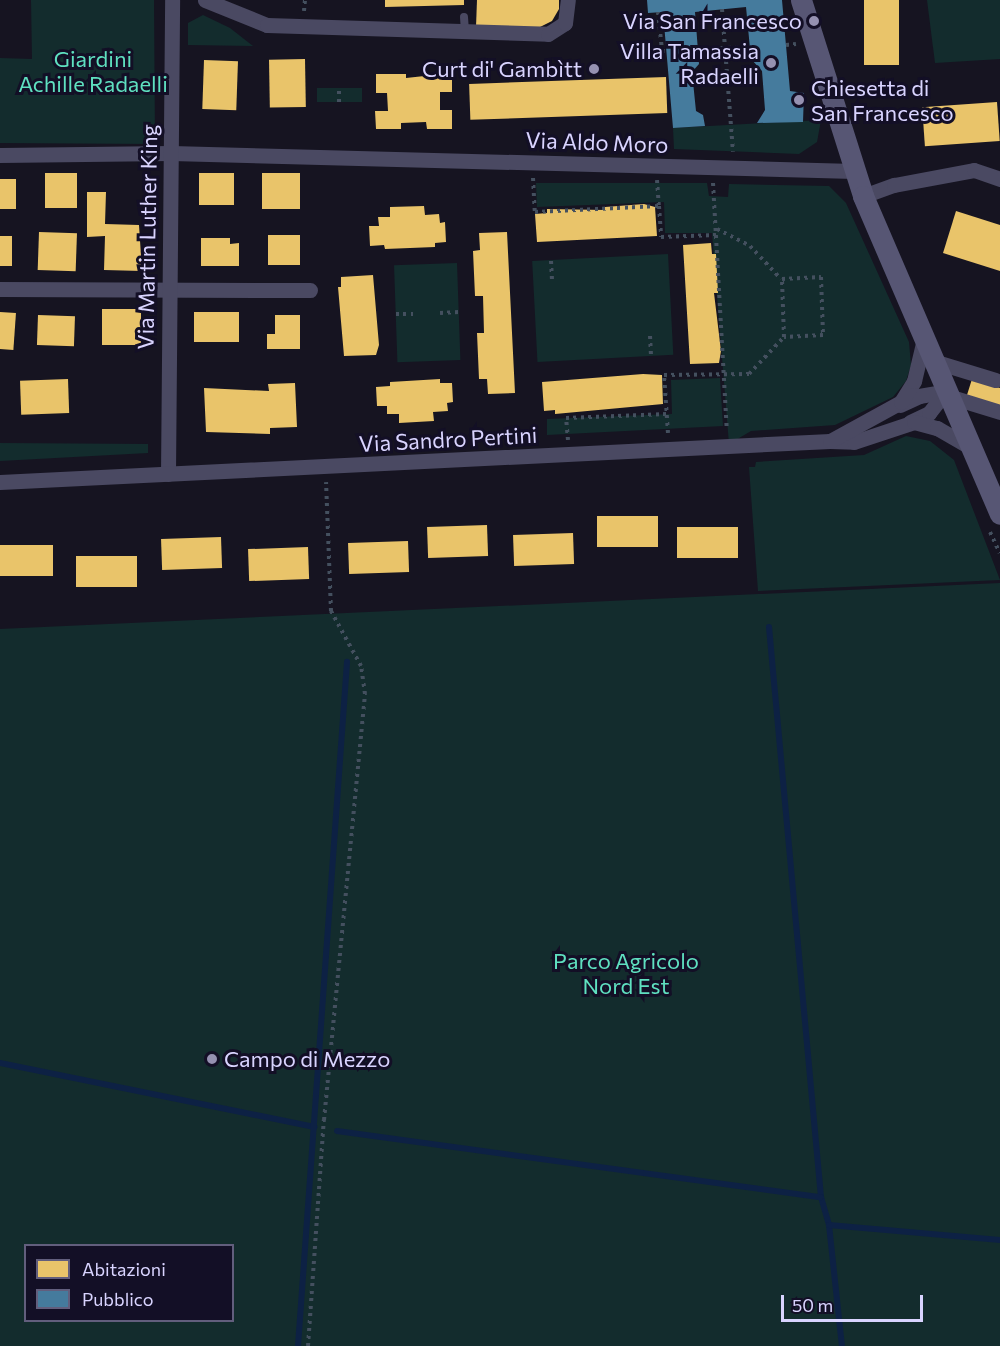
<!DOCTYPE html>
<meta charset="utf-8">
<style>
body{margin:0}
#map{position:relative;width:1000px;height:1346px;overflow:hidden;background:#161421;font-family:Commissioner,sans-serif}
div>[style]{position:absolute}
.green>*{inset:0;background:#132c2d;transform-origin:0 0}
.homes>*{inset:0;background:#e9c46a;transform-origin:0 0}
.public>*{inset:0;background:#457b9d}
.stream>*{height:6px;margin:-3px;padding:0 3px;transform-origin:3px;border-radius:3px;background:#0d2144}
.path>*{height:4px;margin-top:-2px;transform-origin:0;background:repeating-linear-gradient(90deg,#44505f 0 3px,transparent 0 7.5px)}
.lane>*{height:8px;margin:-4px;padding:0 4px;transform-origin:4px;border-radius:4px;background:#4a4962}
.street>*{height:15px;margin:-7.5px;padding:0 7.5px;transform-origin:7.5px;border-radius:7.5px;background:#4a4962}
.secondary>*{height:21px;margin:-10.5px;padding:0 10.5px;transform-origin:10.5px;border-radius:10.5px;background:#575674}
.dots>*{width:16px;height:16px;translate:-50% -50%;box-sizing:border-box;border:3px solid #130f26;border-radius:50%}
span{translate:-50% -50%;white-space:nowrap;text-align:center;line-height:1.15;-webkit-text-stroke:6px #130f26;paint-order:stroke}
.poi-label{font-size:22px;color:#d9d4ff}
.right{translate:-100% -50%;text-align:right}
.left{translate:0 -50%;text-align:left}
.park-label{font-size:22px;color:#5fe0c0}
.street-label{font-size:22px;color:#d9d4ff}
.legend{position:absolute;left:24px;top:1244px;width:210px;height:78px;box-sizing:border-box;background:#130f26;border:2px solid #625e7d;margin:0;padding:8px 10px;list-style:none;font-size:18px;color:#d9d4ff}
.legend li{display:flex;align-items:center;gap:12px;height:30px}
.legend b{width:30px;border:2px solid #625e7d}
.scale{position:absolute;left:781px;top:1295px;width:142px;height:27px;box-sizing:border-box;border:3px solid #d9d4ff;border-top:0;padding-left:8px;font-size:18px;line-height:21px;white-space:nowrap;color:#d9d4ff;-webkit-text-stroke:4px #130f26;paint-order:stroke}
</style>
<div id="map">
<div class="green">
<div style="clip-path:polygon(31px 0,154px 0,155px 144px,0 143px,0 58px,32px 59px)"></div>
<div style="clip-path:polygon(927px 0,1000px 0,1000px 59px,935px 63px)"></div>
<div style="clip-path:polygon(203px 15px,230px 28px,253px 46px,188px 45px,188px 23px)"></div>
<div style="left:317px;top:88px;width:45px;height:14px"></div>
<div style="clip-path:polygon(821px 120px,817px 142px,799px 154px,674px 149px,673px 128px)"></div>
<div style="clip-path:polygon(536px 183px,707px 183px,709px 196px,728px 197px,729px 184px,829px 186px,846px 203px,909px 342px,911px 365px,906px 381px,893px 397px,835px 425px,751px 431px,729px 444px,712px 233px,665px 233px,664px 202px,537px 207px)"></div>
<div style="left:668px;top:254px;width:101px;height:136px;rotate:87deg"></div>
<div style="left:457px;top:263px;width:97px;height:63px;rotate:88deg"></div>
<div style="clip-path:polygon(720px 378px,723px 426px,547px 435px,547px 419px,672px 414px,671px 380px)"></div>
<div style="clip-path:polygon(906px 436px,930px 441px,954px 460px,1000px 580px,758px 591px,749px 467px,755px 467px,756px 462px,864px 455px)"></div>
<div style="clip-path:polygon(0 443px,148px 444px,148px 453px,0 461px)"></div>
<div style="clip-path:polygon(evenodd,1000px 583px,1000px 1346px,0 1346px,0 629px,1000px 583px,26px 1246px,232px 1246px,232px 1320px,26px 1320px,26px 1246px)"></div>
</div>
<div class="homes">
<div style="clip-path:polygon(385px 0,464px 0,464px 5px,385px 7px)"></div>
<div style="clip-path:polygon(477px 0,559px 0,559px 9px,552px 21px,540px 27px,476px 27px)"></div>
<div style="left:864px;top:0;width:35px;height:65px"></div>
<div style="left:305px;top:59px;width:48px;height:36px;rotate:89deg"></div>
<div style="left:204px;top:60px;width:34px;height:49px;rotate:2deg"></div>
<div style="clip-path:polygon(452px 73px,452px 92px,440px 92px,440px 110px,452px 110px,452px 129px,427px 129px,426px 122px,401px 123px,401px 129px,376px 129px,375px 111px,388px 111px,387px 93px,376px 93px,376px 74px,406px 74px,406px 78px)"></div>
<div style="left:666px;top:77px;width:36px;height:197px;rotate:88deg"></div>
<div style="left:997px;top:102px;width:39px;height:75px;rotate:86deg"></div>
<div style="left:45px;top:173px;width:32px;height:35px"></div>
<div style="left:199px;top:173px;width:35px;height:32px"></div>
<div style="left:262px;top:173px;width:38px;height:36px"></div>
<div style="left:0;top:179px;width:16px;height:30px"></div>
<div style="clip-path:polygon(87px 192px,106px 192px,105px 224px,139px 225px,142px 271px,104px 270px,105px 236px,87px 237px)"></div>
<div style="clip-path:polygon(644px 204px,655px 207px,657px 236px,537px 242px,535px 214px,547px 213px,547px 209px,605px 210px,605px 207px)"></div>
<div style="clip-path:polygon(424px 206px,425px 215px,439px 214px,440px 223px,445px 222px,446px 242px,435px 243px,435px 247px,385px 249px,384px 245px,370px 246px,369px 226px,379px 226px,378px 217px,390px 217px,390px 207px)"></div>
<div style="clip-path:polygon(956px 211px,1000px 225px,1000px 271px,943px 253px)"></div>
<div style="left:39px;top:232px;width:38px;height:38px;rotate:2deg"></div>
<div style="clip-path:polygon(507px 232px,515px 393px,488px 394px,487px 379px,479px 379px,477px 333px,484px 333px,483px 296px,475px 296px,473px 251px,480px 250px,479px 233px)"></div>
<div style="left:268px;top:235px;width:32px;height:30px"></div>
<div style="left:0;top:236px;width:12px;height:30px"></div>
<div style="clip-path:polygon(201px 238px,230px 238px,230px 244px,239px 243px,239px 266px,201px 266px)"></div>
<div style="clip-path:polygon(711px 243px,712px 254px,716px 254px,718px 293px,714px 293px,721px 351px,719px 363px,690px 364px,683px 245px)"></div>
<div style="clip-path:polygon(373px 275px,379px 345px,376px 355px,344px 356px,338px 287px,341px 287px,341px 277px)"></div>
<div style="left:102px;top:309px;width:39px;height:36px"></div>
<div style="left:0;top:312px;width:16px;height:37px;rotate:4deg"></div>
<div style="left:194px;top:312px;width:45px;height:30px"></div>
<div style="left:38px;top:315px;width:37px;height:30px;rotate:2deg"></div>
<div style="clip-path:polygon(275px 315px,300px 315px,300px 349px,267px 349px,267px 334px,275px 334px)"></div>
<div style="clip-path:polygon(643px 374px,662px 375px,663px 404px,555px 414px,555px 410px,544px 411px,542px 382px)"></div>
<div style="left:68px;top:379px;width:34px;height:48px;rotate:88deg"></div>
<div style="clip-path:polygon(440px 379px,440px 383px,452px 383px,453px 402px,447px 403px,448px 411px,433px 412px,434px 421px,399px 423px,399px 414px,387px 414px,387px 406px,377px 406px,376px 387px,390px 386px,390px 382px)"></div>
<div style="clip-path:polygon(972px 379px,1000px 388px,1000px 406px,967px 395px)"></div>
<div style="clip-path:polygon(295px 383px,297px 427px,270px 428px,270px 434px,206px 432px,204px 388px,269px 391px,268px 384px)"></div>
<div style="left:658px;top:516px;width:31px;height:61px;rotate:90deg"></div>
<div style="left:487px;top:525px;width:31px;height:60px;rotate:88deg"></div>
<div style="left:738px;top:527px;width:31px;height:61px;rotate:90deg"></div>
<div style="left:573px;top:533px;width:31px;height:60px;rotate:88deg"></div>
<div style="left:221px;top:537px;width:31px;height:60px;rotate:88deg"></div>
<div style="left:408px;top:541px;width:31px;height:60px;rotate:88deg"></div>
<div style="left:53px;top:545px;width:31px;height:53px;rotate:90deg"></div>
<div style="left:308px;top:547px;width:32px;height:60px;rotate:88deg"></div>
<div style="left:137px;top:556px;width:31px;height:61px;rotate:90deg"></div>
</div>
<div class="public">
<div style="clip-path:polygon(647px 0,782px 0,790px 91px,804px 93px,803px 122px,757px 123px,765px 110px,762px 71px,751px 59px,746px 7px,695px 12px,699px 64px,692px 72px,696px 111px,703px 115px,705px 126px,673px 128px,663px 12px,648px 13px)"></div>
</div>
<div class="stream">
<div style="left:769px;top:627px;width:572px;rotate:84.79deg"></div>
<div style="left:821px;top:1197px;width:29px;rotate:74deg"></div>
<div style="left:829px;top:1225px;width:122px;rotate:83.9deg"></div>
<div style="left:0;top:1063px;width:321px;rotate:11.5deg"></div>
<div style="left:337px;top:1131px;width:488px;rotate:7.8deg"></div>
<div style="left:829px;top:1225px;width:172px;rotate:5deg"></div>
<div style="left:298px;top:1346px;width:686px;rotate:-85.9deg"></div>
</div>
<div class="path">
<div style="left:722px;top:9px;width:143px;rotate:85.6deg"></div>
<div style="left:304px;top:11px;width:11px;rotate:-85deg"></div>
<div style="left:658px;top:12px;width:39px;rotate:84deg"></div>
<div style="left:662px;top:51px;width:4px"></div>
<div style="left:786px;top:45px;width:10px;rotate:-6deg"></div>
<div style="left:698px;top:49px;width:52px;rotate:-2.2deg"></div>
<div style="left:339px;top:102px;width:14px;rotate:-90deg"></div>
<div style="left:533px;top:178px;width:34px;rotate:87deg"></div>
<div style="left:535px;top:212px;width:124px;rotate:-2.8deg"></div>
<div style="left:659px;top:206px;width:31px;rotate:86deg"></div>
<div style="left:661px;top:237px;width:55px;rotate:-2.1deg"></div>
<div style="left:657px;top:180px;width:26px;rotate:86deg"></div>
<div style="left:713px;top:183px;width:247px;rotate:86.8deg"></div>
<div style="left:717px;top:229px;width:37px;rotate:27deg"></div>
<div style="left:750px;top:246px;width:45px;rotate:46.8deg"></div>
<div style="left:551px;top:261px;width:20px;rotate:87deg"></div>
<div style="left:821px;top:277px;width:58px;rotate:88deg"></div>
<div style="left:823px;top:335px;width:39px;rotate:177deg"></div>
<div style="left:784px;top:337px;width:58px;rotate:-92deg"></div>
<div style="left:782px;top:279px;width:39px;rotate:-3deg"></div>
<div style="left:440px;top:313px;width:19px;rotate:-3deg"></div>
<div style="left:396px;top:314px;width:17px"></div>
<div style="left:650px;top:336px;width:21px;rotate:87deg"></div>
<div style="left:668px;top:433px;width:58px;rotate:-93.9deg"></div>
<div style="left:664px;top:375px;width:85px;rotate:-0.7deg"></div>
<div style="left:749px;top:374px;width:51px;rotate:-46.6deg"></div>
<div style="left:568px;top:440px;width:22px;rotate:-95deg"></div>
<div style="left:566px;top:418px;width:101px;rotate:-2.3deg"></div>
<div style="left:990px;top:532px;width:23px;rotate:65deg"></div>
<div style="left:308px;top:1346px;width:227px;rotate:-86deg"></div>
<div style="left:324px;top:1120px;width:428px;rotate:-84.5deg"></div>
<div style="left:365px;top:694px;width:28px;rotate:-98deg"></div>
<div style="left:361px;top:666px;width:63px;rotate:-118.6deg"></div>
<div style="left:331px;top:611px;width:129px;rotate:-92.2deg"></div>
</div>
<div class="lane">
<div style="left:464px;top:17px;width:14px;rotate:86deg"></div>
</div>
<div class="street">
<div style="left:205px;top:0;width:67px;rotate:22deg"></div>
<div style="left:267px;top:25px;width:281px;rotate:1.8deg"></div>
<div style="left:548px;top:34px;width:20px;rotate:-33deg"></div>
<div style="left:565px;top:23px;width:23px;rotate:-83deg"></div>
<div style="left:0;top:155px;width:171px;rotate:-0.7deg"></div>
<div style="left:171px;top:153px;width:683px;rotate:1.51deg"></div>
<div style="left:863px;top:196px;width:33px;rotate:-20deg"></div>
<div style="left:894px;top:185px;width:81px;rotate:-10.6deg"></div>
<div style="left:974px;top:170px;width:28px;rotate:19deg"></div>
<div style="left:0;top:289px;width:310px;rotate:0.2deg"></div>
<div style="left:933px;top:361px;width:65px;rotate:17deg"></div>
<div style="left:948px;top:396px;width:54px;rotate:17.1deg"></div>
<div style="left:900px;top:405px;width:21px;rotate:-25deg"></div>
<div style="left:919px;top:396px;width:27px;rotate:-10deg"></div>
<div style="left:910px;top:422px;width:21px;rotate:-25deg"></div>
<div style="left:929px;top:413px;width:28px;rotate:-52deg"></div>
<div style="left:830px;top:441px;width:24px;rotate:2deg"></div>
<div style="left:854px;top:442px;width:63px;rotate:-18.4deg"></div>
<div style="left:914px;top:422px;width:24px;rotate:15deg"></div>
<div style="left:937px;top:428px;width:39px;rotate:30deg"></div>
<div style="left:168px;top:474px;width:474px;rotate:-89.5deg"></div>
<div style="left:0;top:482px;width:831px;rotate:-2.83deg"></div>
<div style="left:830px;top:441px;width:81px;rotate:-28.8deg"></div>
<div style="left:901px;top:402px;width:25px;rotate:-58deg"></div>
<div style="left:914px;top:381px;width:43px;rotate:-76.6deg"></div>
</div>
<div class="secondary">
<div style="left:801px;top:0;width:206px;rotate:72.4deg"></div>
<div style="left:863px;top:196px;width:346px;rotate:66.7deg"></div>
</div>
<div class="dots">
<div style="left:814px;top:21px;background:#9591b1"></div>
<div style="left:771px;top:63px;background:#9591b1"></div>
<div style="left:594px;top:69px;background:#9591b1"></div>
<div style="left:799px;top:100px;background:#9591b1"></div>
<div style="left:212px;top:1059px;background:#9591b1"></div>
</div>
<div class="poi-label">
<span class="right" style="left:802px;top:21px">Via San Francesco</span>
<span class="right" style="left:759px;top:63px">Villa Tamassia<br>Radaelli</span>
<span class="right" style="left:582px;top:69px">Curt di' Gambìtt</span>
<span class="left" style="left:811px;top:100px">Chiesetta di<br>San Francesco</span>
<span class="left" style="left:224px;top:1059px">Campo di Mezzo</span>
</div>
<div class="park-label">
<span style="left:93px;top:71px">Giardini<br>Achille Radaelli</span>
<span style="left:626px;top:973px">Parco Agricolo<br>Nord Est</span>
</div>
<div class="street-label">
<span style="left:597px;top:142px;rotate:2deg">Via Aldo Moro</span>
<span style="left:147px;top:237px;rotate:-89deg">Via Martin Luther King</span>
<span style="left:448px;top:439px;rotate:-3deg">Via Sandro Pertini</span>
</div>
<ul class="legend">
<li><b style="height:16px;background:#e9c46a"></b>Abitazioni</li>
<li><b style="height:16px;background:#457b9d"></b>Pubblico</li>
</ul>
<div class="scale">50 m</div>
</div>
